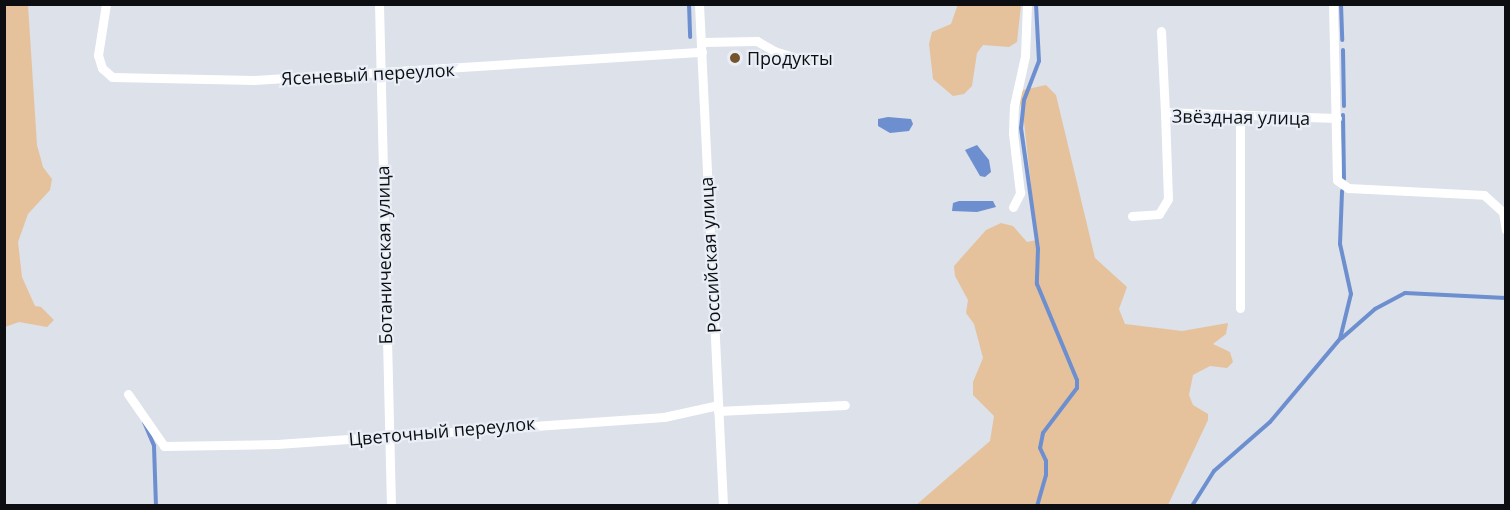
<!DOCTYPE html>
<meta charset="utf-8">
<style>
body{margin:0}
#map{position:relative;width:1510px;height:510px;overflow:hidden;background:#dce1ea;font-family:"Open Sans",sans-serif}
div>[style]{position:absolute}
.green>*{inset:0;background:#e5c29c}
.water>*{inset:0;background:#6d8fcf}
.stream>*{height:4px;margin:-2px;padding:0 2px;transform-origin:2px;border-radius:2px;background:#6d8fcf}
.street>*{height:9px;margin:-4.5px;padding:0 4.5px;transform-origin:4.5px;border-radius:4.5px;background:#fff}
.dots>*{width:16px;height:16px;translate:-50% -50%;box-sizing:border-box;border:3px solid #e9eef7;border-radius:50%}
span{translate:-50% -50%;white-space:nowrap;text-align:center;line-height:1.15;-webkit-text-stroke:4.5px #e9eef7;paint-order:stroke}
.poi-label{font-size:18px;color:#0c0e11}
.left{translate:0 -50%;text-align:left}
.street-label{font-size:18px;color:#0c0e11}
.frame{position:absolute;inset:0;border:6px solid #0c0e11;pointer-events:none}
</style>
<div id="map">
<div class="green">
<div style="clip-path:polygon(5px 4px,28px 5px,37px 145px,43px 167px,52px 179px,50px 190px,28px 214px,18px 242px,22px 277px,35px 306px,41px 307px,54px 320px,47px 327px,19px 322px,5px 327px)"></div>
<div style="clip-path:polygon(958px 4px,1021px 5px,1017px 42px,1009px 47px,983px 45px,977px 53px,972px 86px,964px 94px,953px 96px,933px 79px,929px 44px,932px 32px,951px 24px)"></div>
<div style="clip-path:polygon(1046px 85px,1056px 95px,1095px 258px,1127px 287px,1119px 309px,1125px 324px,1182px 331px,1228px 323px,1226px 334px,1213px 344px,1230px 352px,1233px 362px,1227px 368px,1210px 366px,1193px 375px,1189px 395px,1193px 405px,1208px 414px,1208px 420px,1168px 505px,915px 506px,990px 441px,994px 416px,973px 395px,973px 382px,983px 358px,974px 324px,966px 313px,968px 300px,955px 276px,954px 266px,986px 230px,1001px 223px,1013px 226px,1027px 242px,1037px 240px,1023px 113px,1018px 97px,1023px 90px)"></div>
</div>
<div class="water">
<div style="clip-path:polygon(888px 117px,911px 119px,913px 124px,909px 131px,890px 133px,878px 126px,878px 119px)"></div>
<div style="clip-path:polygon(977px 145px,989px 160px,991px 172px,985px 177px,980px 176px,965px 150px)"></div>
<div style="clip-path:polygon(959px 201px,993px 201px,996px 207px,977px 212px,952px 211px,953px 203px)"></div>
</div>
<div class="stream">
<div style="left:689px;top:4px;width:33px;rotate:88deg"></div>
<div style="left:1036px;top:4px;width:57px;rotate:87deg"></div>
<div style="left:1039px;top:61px;width:42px;rotate:111deg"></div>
<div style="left:1024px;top:100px;width:28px;rotate:96deg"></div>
<div style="left:1021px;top:128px;width:122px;rotate:82deg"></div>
<div style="left:1038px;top:249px;width:35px;rotate:92deg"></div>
<div style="left:1037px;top:284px;width:104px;rotate:67.4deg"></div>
<div style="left:1077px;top:380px;width:8px;rotate:90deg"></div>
<div style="left:1077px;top:388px;width:56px;rotate:127.1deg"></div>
<div style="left:1043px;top:433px;width:15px;rotate:101deg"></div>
<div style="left:1040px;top:448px;width:14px;rotate:65deg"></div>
<div style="left:1046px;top:461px;width:14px;rotate:90deg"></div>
<div style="left:1046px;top:475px;width:32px;rotate:106deg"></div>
<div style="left:1341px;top:4px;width:36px;rotate:88deg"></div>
<div style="left:1343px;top:50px;width:56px;rotate:89deg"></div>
<div style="left:1343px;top:115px;width:64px;rotate:89.1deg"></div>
<div style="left:1342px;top:338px;width:44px;rotate:-41.3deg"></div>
<div style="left:1375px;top:309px;width:34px;rotate:-28deg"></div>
<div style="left:1405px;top:293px;width:101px;rotate:2.8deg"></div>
<div style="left:144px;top:422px;width:26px;rotate:67deg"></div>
<div style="left:154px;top:446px;width:60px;rotate:88.1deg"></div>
<div style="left:1192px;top:506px;width:41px;rotate:-57.8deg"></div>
<div style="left:1214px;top:471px;width:74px;rotate:-41.2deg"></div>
<div style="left:1270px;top:422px;width:109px;rotate:-49.9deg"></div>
<div style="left:1340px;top:339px;width:46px;rotate:-76.3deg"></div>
<div style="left:1351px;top:294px;width:51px;rotate:-102.4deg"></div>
<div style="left:1340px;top:244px;width:53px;rotate:-87.8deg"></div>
</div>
<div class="street">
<div style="left:106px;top:4px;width:52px;rotate:98.9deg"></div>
<div style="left:98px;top:55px;width:14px;rotate:73deg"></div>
<div style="left:102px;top:68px;width:13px;rotate:42deg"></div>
<div style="left:112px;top:77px;width:142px;rotate:1.2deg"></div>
<div style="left:254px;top:80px;width:449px;rotate:-3.6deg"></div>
<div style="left:379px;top:4px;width:502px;rotate:88.63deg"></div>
<div style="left:699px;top:4px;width:503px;rotate:87.26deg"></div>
<div style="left:1333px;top:4px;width:176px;rotate:88.7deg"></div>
<div style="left:1337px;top:180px;width:14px;rotate:36deg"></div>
<div style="left:1348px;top:188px;width:136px;rotate:2.9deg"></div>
<div style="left:1484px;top:195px;width:25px;rotate:42deg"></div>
<div style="left:1503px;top:212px;width:18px;rotate:81deg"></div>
<div style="left:1161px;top:31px;width:81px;rotate:87.2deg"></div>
<div style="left:701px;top:42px;width:56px;rotate:-1deg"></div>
<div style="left:757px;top:41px;width:20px;rotate:30deg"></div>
<div style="left:774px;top:51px;width:30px;rotate:17deg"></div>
<div style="left:1240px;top:114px;width:194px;rotate:90deg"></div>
<div style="left:1013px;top:207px;width:16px;rotate:-63deg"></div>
<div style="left:1020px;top:193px;width:60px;rotate:-96.7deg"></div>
<div style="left:1013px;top:133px;width:27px;rotate:-88deg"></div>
<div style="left:1014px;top:106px;width:51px;rotate:-77.6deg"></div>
<div style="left:1025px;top:56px;width:52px;rotate:-87.8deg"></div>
<div style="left:1132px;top:216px;width:27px;rotate:-4deg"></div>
<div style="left:1159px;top:214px;width:17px;rotate:-59deg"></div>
<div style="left:1168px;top:199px;width:87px;rotate:-92deg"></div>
<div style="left:1165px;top:112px;width:172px;rotate:2deg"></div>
<div style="left:128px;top:394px;width:63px;rotate:55.3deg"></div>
<div style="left:164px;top:446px;width:113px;rotate:-1deg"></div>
<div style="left:277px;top:444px;width:388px;rotate:-4deg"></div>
<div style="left:664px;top:417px;width:55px;rotate:-12.5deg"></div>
<div style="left:718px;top:411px;width:127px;rotate:-2.7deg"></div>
</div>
<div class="dots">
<div style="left:735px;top:58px;background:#76542b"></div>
</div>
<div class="poi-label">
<span class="left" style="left:747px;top:58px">Продукты</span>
</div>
<div class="street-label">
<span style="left:368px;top:74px;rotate:-3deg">Ясеневый переулок</span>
<span style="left:1241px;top:117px;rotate:1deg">Звёздная улица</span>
<span style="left:384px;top:255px;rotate:-91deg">Ботаническая улица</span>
<span style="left:710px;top:255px;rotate:-93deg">Российская улица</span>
<span style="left:442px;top:431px;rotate:-5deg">Цветочный переулок</span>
</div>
<div class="frame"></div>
</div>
